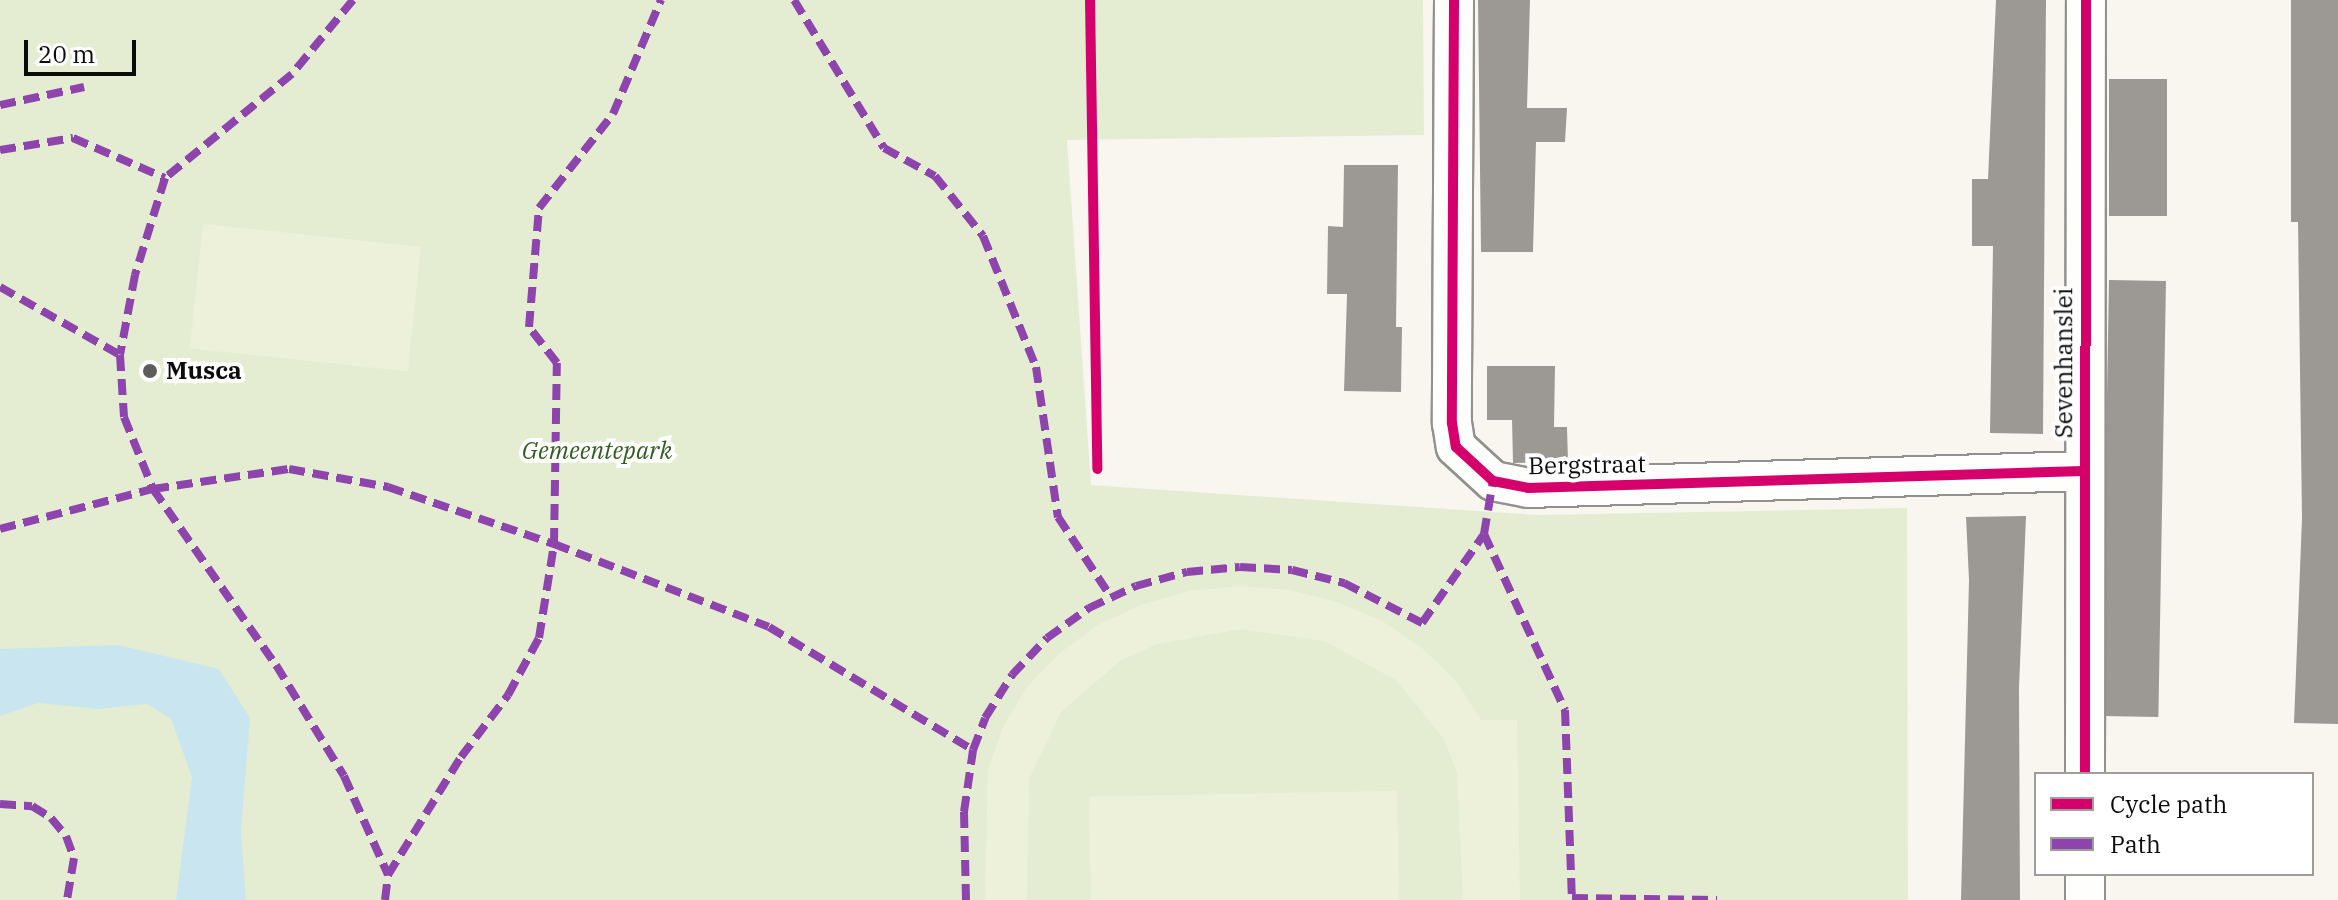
<!DOCTYPE html>
<style>
body{margin:0}
#map{position:relative;width:2338px;height:900px;overflow:hidden;background:#f9f6ef;font-family:"IBM Plex Serif",serif}
div>[style]{position:absolute}
.green>*{inset:0;background:#e4edd1}
.pitch>*{inset:0;background:#edf1da;transform-origin:0 0}
.water>*{inset:0;background:#c9e6f0}
.building>*{inset:0;background:#9c9995;transform-origin:0 0}
.roads{filter:drop-shadow(2px 0 #92918e) drop-shadow(-2px 0 #92918e) drop-shadow(0 2px #92918e) drop-shadow(0 -2px #92918e)}
.street>*{height:38px;margin:-19px;padding:0 19px;transform-origin:19px;border-radius:19px;background:#fefefd}
.quiet>*{height:8px;margin-top:-4px;transform-origin:0;background:repeating-linear-gradient(90deg,#8e44ad 0 16px,transparent 0 24px)}
.cycleway>*{height:10px;margin:-5px;padding:0 5px;transform-origin:5px;border-radius:5px;background:#d6006c}
.dots>*{width:22px;height:22px;translate:-50% -50%;box-sizing:border-box;border:4px solid #fff;border-radius:50%}
span{translate:-50% -50%;white-space:nowrap;text-align:center;line-height:1.15;-webkit-text-stroke:8px #fff;paint-order:stroke}
.street-label{font-size:24px;color:#0b0b0b}
.poi-label{font-size:24px;color:#0b0b0b;font-weight:700}
.left{translate:0 -50%;text-align:left}
.park-label{font-size:24px;color:#325d21;font-style:italic}
.legend{position:absolute;left:2034px;top:772px;width:280px;height:104px;box-sizing:border-box;background:#fff;border:2px solid #9d9d9d;margin:0;padding:10px 14px;list-style:none;font-size:24px;color:#0b0b0b}
.legend li{display:flex;align-items:center;gap:16px;height:40px}
.legend b{width:40px;border:2px solid #9d9d9d}
.scale{position:absolute;left:24px;top:40px;width:112px;height:36px;box-sizing:border-box;border:4px solid #0b0b0b;border-top:0;padding-left:10px;font-size:24px;line-height:28px;white-space:nowrap;color:#0b0b0b;-webkit-text-stroke:6px #fff;paint-order:stroke}
</style>
<div id="map">
<div class="green">
<div style="clip-path:polygon(0 0,1423px 0,1424px 135px,1067px 140px,1091px 485px,1537px 515px,1907px 508px,1908px 900px,0 900px)"></div>
</div>
<div class="pitch">
<div style="left:203px;top:224px;width:219px;height:125px;rotate:6deg"></div>
<div style="clip-path:polygon(1240px 586px,1290px 590px,1337px 602px,1382px 621px,1422px 648px,1456px 681px,1481px 720px,1517px 720px,1520px 900px,1463px 900px,1457px 773px,1444px 739px,1396px 680px,1324px 641px,1241px 629px,1157px 644px,1120px 661px,1061px 712px,1029px 779px,1027px 900px,985px 900px,988px 770px,1003px 727px,1027px 687px,1060px 653px,1098px 625px,1143px 604px,1190px 591px)"></div>
<div style="left:1397px;top:791px;width:109px;height:308px;rotate:89deg"></div>
</div>
<div class="water">
<div style="clip-path:polygon(118px 645px,219px 669px,250px 718px,241px 832px,246px 900px,176px 900px,192px 777px,171px 719px,147px 704px,99px 709px,38px 703px,0 716px,0 649px)"></div>
</div>
<div class="building">
<div style="clip-path:polygon(1478px 0,1530px 0,1527px 108px,1567px 108px,1565px 142px,1536px 142px,1533px 252px,1481px 252px)"></div>
<div style="clip-path:polygon(1996px 0,2046px 0,2043px 434px,1990px 433px,1993px 246px,1972px 246px,1972px 179px,1988px 179px)"></div>
<div style="clip-path:polygon(2291px 0,2338px 0,2338px 724px,2294px 723px,2302px 518px,2298px 222px,2291px 222px)"></div>
<div style="left:2109px;top:79px;width:58px;height:137px"></div>
<div style="clip-path:polygon(1344px 165px,1398px 165px,1396px 327px,1402px 327px,1401px 392px,1344px 391px,1347px 294px,1327px 294px,1328px 226px,1343px 227px)"></div>
<div style="left:2109px;top:280px;width:57px;height:436px;rotate:1deg"></div>
<div style="clip-path:polygon(1487px 366px,1555px 366px,1554px 427px,1567px 427px,1568px 462px,1513px 463px,1512px 420px,1487px 420px)"></div>
<div style="clip-path:polygon(2026px 516px,2019px 688px,2020px 900px,1961px 900px,1969px 580px,1966px 517px)"></div>
</div>
<div class="roads">
<div class="street">
<div style="left:1454px;top:0;width:423px;rotate:90.3deg"></div>
<div style="left:1452px;top:423px;width:24px;rotate:81deg"></div>
<div style="left:1456px;top:447px;width:50px;rotate:42.6deg"></div>
<div style="left:1493px;top:481px;width:36px;rotate:11deg"></div>
<div style="left:1528px;top:488px;width:556px;rotate:-1.75deg"></div>
<div style="left:2085px;top:774px;width:774px;rotate:-89.93deg"></div>
<div style="left:2085px;top:874px;width:26px;rotate:90deg"></div>
</div>
</div>
<div class="quiet">
<div style="left:353px;top:0;width:96px;rotate:129.5deg"></div>
<div style="left:292px;top:74px;width:164px;rotate:140.7deg"></div>
<div style="left:165px;top:178px;width:102px;rotate:107.2deg"></div>
<div style="left:135px;top:275px;width:81px;rotate:100.6deg"></div>
<div style="left:120px;top:355px;width:62px;rotate:86.3deg"></div>
<div style="left:124px;top:417px;width:78px;rotate:68.1deg"></div>
<div style="left:153px;top:489px;width:215px;rotate:55.1deg"></div>
<div style="left:276px;top:665px;width:130px;rotate:58.5deg"></div>
<div style="left:344px;top:776px;width:108px;rotate:66deg"></div>
<div style="left:794px;top:0;width:173px;rotate:58.7deg"></div>
<div style="left:884px;top:148px;width:58px;rotate:28.8deg"></div>
<div style="left:935px;top:176px;width:77px;rotate:51.3deg"></div>
<div style="left:983px;top:236px;width:141px;rotate:68deg"></div>
<div style="left:1036px;top:367px;width:152px;rotate:81.7deg"></div>
<div style="left:1058px;top:517px;width:96px;rotate:56.5deg"></div>
<div style="left:0;top:105px;width:86px;rotate:-12.1deg"></div>
<div style="left:0;top:150px;width:74px;rotate:-9.3deg"></div>
<div style="left:73px;top:138px;width:100px;rotate:23.5deg"></div>
<div style="left:0;top:287px;width:138px;rotate:29.5deg"></div>
<div style="left:0;top:529px;width:158px;rotate:-14.7deg"></div>
<div style="left:153px;top:489px;width:137px;rotate:-8.4deg"></div>
<div style="left:289px;top:469px;width:101px;rotate:10.3deg"></div>
<div style="left:388px;top:487px;width:176px;rotate:19deg"></div>
<div style="left:554px;top:544px;width:230px;rotate:21.1deg"></div>
<div style="left:769px;top:627px;width:238px;rotate:31.1deg"></div>
<div style="left:1484px;top:534px;width:194px;rotate:65.3deg"></div>
<div style="left:1565px;top:710px;width:188px;rotate:87.9deg"></div>
<div style="left:1572px;top:898px;width:145px;rotate:0.8deg"></div>
<div style="left:0;top:804px;width:32px;rotate:4deg"></div>
<div style="left:32px;top:806px;width:22px;rotate:32deg"></div>
<div style="left:51px;top:818px;width:23px;rotate:50deg"></div>
<div style="left:66px;top:836px;width:23px;rotate:70deg"></div>
<div style="left:74px;top:858px;width:43px;rotate:99.5deg"></div>
<div style="left:385px;top:900px;width:25px;rotate:-83deg"></div>
<div style="left:388px;top:875px;width:139px;rotate:-58.3deg"></div>
<div style="left:461px;top:757px;width:78px;rotate:-52.8deg"></div>
<div style="left:508px;top:695px;width:65px;rotate:-61.5deg"></div>
<div style="left:539px;top:638px;width:95px;rotate:-80.9deg"></div>
<div style="left:554px;top:544px;width:181px;rotate:-89.1deg"></div>
<div style="left:557px;top:363px;width:46px;rotate:-127.9deg"></div>
<div style="left:529px;top:327px;width:119px;rotate:-85.2deg"></div>
<div style="left:539px;top:208px;width:120px;rotate:-51.8deg"></div>
<div style="left:613px;top:114px;width:124px;rotate:-67.2deg"></div>
<div style="left:966px;top:900px;width:88px;rotate:-91.3deg"></div>
<div style="left:964px;top:812px;width:63px;rotate:-81.7deg"></div>
<div style="left:973px;top:750px;width:34px;rotate:-69deg"></div>
<div style="left:985px;top:718px;width:51px;rotate:-57.9deg"></div>
<div style="left:1012px;top:675px;width:51px;rotate:-46.6deg"></div>
<div style="left:1047px;top:638px;width:52px;rotate:-35.5deg"></div>
<div style="left:1089px;top:608px;width:52px;rotate:-25.1deg"></div>
<div style="left:1136px;top:586px;width:53px;rotate:-15.4deg"></div>
<div style="left:1187px;top:572px;width:53px;rotate:-5.4deg"></div>
<div style="left:1240px;top:567px;width:52px;rotate:3.3deg"></div>
<div style="left:1292px;top:570px;width:54px;rotate:14deg"></div>
<div style="left:1344px;top:583px;width:88px;rotate:27.1deg"></div>
<div style="left:1422px;top:623px;width:108px;rotate:-55.1deg"></div>
<div style="left:1484px;top:534px;width:54px;rotate:-80.4deg"></div>
</div>
<div class="cycleway">
<div style="left:1090px;top:0;width:469px;rotate:89.1deg"></div>
<div style="left:1454px;top:0;width:423px;rotate:90.3deg"></div>
<div style="left:1452px;top:423px;width:24px;rotate:81deg"></div>
<div style="left:1456px;top:447px;width:50px;rotate:42.6deg"></div>
<div style="left:1493px;top:481px;width:36px;rotate:11deg"></div>
<div style="left:1528px;top:488px;width:556px;rotate:-1.75deg"></div>
<div style="left:2085px;top:774px;width:774px;rotate:-89.93deg"></div>
</div>
<div class="dots">
<div style="left:150px;top:371px;background:#5e5d5b"></div>
</div>
<div class="street-label">
<span style="left:2064px;top:363px;rotate:-90deg">Sevenhanslei</span>
<span style="left:1587px;top:465px;rotate:-1deg">Bergstraat</span>
</div>
<div class="poi-label">
<span class="left" style="left:166px;top:371px">Musca</span>
</div>
<div class="park-label">
<span style="left:597px;top:451px">Gemeentepark</span>
</div>
<ul class="legend">
<li><b style="height:10px;background:#d6006c"></b>Cycle path</li>
<li><b style="height:10px;background:#8e44ad"></b>Path</li>
</ul>
<div class="scale">20 m</div>
</div>
